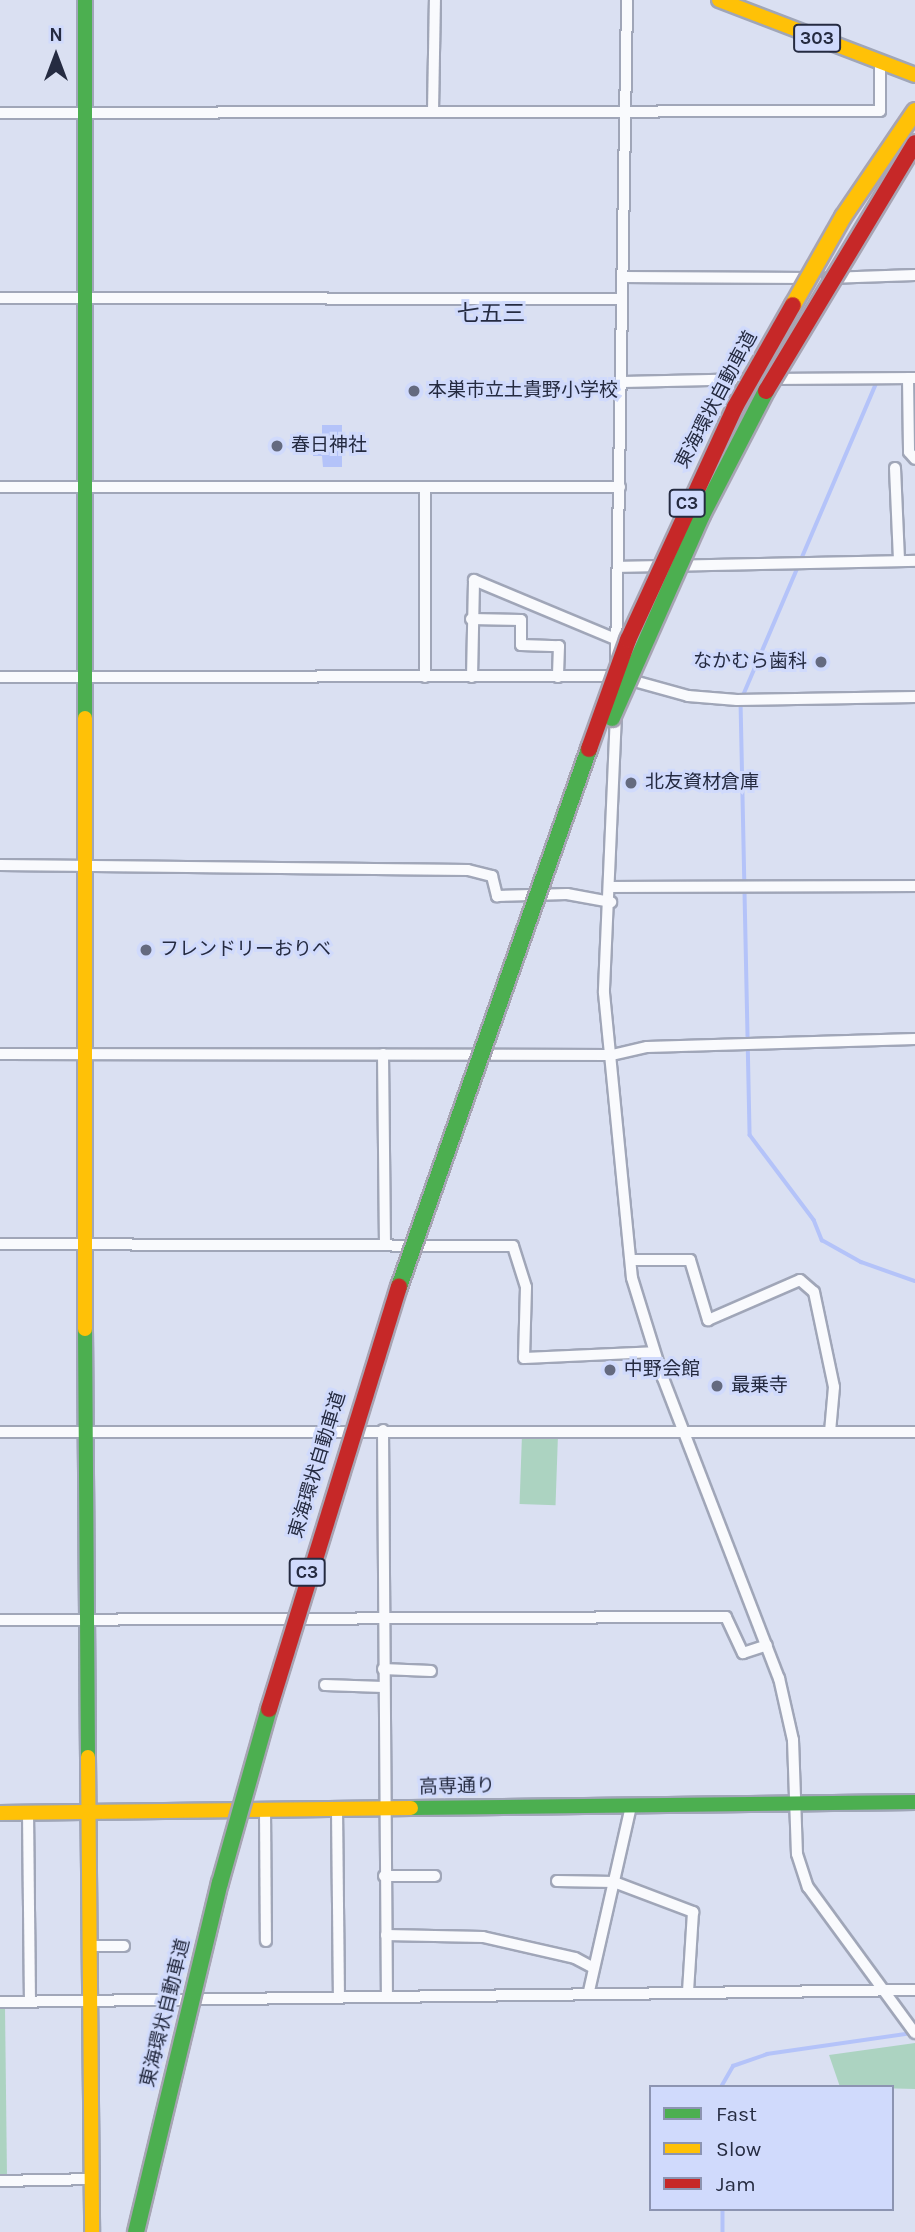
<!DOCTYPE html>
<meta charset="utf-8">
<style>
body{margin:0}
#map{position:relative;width:915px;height:2232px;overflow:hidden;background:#dae0f2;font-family:Karla,"Noto Sans JP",sans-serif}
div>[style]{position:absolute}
.green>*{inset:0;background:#acd3c1;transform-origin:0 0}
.water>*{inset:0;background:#b4c3f9}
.stream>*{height:3.5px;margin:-1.75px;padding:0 1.75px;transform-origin:1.75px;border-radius:1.75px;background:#b4c3f9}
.roads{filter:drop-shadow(2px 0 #a0a6b8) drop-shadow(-2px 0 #a0a6b8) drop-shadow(0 2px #a0a6b8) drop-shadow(0 -2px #a0a6b8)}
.street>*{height:10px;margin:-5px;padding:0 5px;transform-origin:5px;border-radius:5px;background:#f9fafd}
.fast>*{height:14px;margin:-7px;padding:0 7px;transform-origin:7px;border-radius:7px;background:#4caf50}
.slow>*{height:14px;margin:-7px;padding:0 7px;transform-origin:7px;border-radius:7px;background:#ffc107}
.bridges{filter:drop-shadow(2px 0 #a7a4b3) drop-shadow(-2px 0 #a7a4b3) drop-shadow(0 2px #a7a4b3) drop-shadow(0 -2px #a7a4b3)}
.fast-bridge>*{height:16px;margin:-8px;padding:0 8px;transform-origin:8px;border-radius:8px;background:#4caf50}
.slow-bridge>*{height:16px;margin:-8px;padding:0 8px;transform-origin:8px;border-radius:8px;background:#ffc107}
.jam-bridge>*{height:16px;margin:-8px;padding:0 8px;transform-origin:8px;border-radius:8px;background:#c62828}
.dots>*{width:19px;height:19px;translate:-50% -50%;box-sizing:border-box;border:4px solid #d0dafc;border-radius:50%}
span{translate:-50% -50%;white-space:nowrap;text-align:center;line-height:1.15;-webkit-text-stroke:6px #d0dafc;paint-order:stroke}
.shield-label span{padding:2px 5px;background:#d0dafc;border:2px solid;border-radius:5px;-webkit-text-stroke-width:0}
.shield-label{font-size:18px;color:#252b41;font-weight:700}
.poi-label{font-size:19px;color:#252b41}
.left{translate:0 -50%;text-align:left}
.right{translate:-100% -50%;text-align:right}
.street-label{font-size:19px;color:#252b41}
.quarter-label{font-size:23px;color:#252b41}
.legend{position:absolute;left:649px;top:2085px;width:245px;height:126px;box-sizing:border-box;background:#d0dafc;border:2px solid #8c94b1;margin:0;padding:9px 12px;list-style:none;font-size:21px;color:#252b41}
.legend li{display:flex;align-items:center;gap:14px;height:35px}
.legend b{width:35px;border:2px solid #8c94b1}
.north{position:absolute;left:21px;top:21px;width:70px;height:70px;-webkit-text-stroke:5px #d0dafc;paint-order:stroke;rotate:0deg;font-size:19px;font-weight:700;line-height:28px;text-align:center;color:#252b41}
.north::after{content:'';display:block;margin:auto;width:24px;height:32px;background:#252b41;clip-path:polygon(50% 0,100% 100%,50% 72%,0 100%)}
</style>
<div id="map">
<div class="green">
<div style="left:522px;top:1434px;width:36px;height:70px;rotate:2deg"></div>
<div style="clip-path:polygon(0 2007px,5px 2007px,7px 2177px,0 2177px)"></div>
<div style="clip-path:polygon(915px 2043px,915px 2089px,840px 2087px,829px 2055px)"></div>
</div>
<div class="water">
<div style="clip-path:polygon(322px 425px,342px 425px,342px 467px,323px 467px,322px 456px,313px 456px,313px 436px,322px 435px)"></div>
</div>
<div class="stream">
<div style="left:876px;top:385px;width:344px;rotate:113.1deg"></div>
<div style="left:741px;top:701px;width:434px;rotate:88.8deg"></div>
<div style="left:750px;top:1135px;width:106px;rotate:53deg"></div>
<div style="left:814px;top:1220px;width:22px;rotate:68deg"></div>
<div style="left:822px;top:1240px;width:45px;rotate:29.4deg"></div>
<div style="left:861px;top:1262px;width:57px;rotate:19.4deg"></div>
<div style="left:721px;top:2087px;width:24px;rotate:-60deg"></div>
<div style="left:733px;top:2066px;width:36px;rotate:-19deg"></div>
<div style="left:767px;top:2054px;width:148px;rotate:-8.2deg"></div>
<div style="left:723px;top:2209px;width:23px;rotate:90deg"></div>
</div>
<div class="roads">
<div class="street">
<div style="left:433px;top:111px;width:111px;rotate:-89deg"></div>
<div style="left:0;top:113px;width:880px;rotate:-0.13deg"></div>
<div style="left:880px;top:111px;width:49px;rotate:-90deg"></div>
<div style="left:622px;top:277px;width:187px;rotate:0.3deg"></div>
<div style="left:828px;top:278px;width:87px;rotate:-2deg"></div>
<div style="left:0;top:298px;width:622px;rotate:0.09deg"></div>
<div style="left:908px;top:378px;width:74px;rotate:89.2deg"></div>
<div style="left:909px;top:452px;width:9px;rotate:49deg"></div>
<div style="left:770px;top:379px;width:145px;rotate:-0.4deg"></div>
<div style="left:623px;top:382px;width:130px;rotate:-1.3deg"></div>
<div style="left:895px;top:468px;width:93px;rotate:87.5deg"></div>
<div style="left:0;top:487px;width:620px"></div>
<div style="left:618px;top:567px;width:297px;rotate:-1.2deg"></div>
<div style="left:471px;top:619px;width:50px;rotate:1.1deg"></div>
<div style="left:521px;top:620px;width:25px;rotate:90deg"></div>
<div style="left:521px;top:645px;width:38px;rotate:2deg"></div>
<div style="left:559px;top:646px;width:31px;rotate:92deg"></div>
<div style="left:616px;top:659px;width:659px;rotate:-89.04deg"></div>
<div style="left:0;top:677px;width:616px;rotate:-0.09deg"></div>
<div style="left:616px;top:676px;width:75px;rotate:15.5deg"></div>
<div style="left:688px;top:696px;width:49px;rotate:4.7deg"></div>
<div style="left:737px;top:700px;width:178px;rotate:-1deg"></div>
<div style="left:425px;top:677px;width:190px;rotate:-90deg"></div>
<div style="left:472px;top:677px;width:97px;rotate:-88.8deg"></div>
<div style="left:474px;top:580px;width:153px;rotate:22.7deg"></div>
<div style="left:616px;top:714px;width:279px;rotate:92.5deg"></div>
<div style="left:604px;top:993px;width:286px;rotate:84.4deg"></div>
<div style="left:632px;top:1278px;width:105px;rotate:72.8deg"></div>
<div style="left:663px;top:1378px;width:322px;rotate:68.9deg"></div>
<div style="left:779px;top:1678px;width:64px;rotate:77.3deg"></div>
<div style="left:793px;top:1740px;width:114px;rotate:88deg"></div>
<div style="left:797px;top:1854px;width:35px;rotate:72deg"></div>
<div style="left:808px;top:1887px;width:181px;rotate:53.8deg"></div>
<div style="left:0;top:865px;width:468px;rotate:0.6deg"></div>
<div style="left:468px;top:870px;width:25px;rotate:14deg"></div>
<div style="left:492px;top:876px;width:21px;rotate:76deg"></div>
<div style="left:497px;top:896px;width:70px;rotate:-1.6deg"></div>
<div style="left:567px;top:894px;width:45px;rotate:10.3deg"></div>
<div style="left:611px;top:887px;width:304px;rotate:-0.2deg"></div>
<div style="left:0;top:1054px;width:612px;rotate:0.09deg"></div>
<div style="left:612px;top:1055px;width:36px;rotate:-13deg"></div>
<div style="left:647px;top:1047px;width:268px;rotate:-1.7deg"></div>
<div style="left:383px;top:1054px;width:190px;rotate:89.4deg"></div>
<div style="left:0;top:1244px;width:513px;rotate:0.22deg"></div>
<div style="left:513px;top:1246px;width:43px;rotate:72.4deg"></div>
<div style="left:526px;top:1287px;width:71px;rotate:91.6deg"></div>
<div style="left:524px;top:1358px;width:130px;rotate:-2.6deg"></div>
<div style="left:632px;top:1260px;width:58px"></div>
<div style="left:690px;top:1260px;width:63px;rotate:73.3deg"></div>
<div style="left:708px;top:1320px;width:100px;rotate:-23.5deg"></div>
<div style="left:800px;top:1280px;width:18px;rotate:41deg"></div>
<div style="left:814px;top:1292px;width:97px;rotate:78.1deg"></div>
<div style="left:834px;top:1387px;width:45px;rotate:95.1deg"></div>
<div style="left:383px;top:1430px;width:566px;rotate:89.6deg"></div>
<div style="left:0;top:1432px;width:915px"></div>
<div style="left:0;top:1620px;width:726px;rotate:-0.24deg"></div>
<div style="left:726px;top:1617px;width:40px;rotate:65deg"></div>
<div style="left:743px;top:1653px;width:25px;rotate:-18deg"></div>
<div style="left:383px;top:1669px;width:48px;rotate:2.4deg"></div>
<div style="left:325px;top:1685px;width:58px;rotate:2deg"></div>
<div style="left:337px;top:1809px;width:188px;rotate:89.4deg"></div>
<div style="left:265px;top:1810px;width:131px;rotate:89.6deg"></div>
<div style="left:28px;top:1812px;width:189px;rotate:89.4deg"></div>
<div style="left:384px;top:1876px;width:51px"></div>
<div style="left:557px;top:1881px;width:57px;rotate:1deg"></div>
<div style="left:614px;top:1882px;width:85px;rotate:20.8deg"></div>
<div style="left:693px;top:1912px;width:80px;rotate:93.6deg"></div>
<div style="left:386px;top:1935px;width:97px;rotate:1.2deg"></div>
<div style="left:483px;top:1937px;width:94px;rotate:12.9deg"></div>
<div style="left:575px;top:1958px;width:21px;rotate:28deg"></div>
<div style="left:88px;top:1946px;width:36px"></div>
<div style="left:589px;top:1991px;width:190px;rotate:-77.2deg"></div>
<div style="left:0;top:2002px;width:915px;rotate:-0.75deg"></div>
<div style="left:0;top:2181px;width:92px;rotate:-1.2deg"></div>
</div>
<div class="fast">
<div style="left:85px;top:0;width:718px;rotate:90deg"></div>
<div style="left:85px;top:1329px;width:428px;rotate:89.6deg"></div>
<div style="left:411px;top:1808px;width:504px;rotate:-0.68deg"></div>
</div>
<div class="slow">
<div style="left:719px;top:0;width:210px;rotate:20.9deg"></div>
<div style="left:85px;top:718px;width:611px;rotate:90deg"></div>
<div style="left:88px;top:1757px;width:475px;rotate:89.5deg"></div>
<div style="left:0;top:1813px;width:411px;rotate:-0.7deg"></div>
</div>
</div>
<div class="bridges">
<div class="fast-bridge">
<div style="left:612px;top:718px;width:222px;rotate:-66.1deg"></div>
<div style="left:702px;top:515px;width:140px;rotate:-62.7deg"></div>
<div style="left:399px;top:1287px;width:571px;rotate:-70.55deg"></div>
<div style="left:136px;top:2232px;width:359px;rotate:-76.5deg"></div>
<div style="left:220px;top:1883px;width:181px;rotate:-74.3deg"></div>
</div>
<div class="slow-bridge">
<div style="left:793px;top:305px;width:101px;rotate:-60.4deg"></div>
<div style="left:843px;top:217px;width:128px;rotate:-55.8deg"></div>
</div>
<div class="jam-bridge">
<div style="left:766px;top:391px;width:289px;rotate:-59deg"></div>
<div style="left:589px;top:749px;width:116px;rotate:-70.3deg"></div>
<div style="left:628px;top:640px;width:256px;rotate:-65.3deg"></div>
<div style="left:735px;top:407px;width:117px;rotate:-60.4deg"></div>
<div style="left:269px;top:1709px;width:442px;rotate:-72.9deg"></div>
</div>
</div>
<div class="dots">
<div style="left:414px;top:391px;background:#646a7f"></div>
<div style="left:277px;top:446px;background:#646a7f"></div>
<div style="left:821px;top:662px;background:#646a7f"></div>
<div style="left:631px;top:783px;background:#646a7f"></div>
<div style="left:146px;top:950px;background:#646a7f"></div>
<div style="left:610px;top:1370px;background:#646a7f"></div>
<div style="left:717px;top:1386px;background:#646a7f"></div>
</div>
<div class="shield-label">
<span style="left:817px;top:38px">303</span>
<span style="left:687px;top:503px">C3</span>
<span style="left:307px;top:1572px">C3</span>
</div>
<div class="poi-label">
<span class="left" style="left:428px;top:391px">本巣市立土貴野小学校</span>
<span class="left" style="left:291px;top:446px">春日神社</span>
<span class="right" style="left:807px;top:662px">なかむら歯科</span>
<span class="left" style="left:645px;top:783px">北友資材倉庫</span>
<span class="left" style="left:160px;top:950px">フレンドリーおりべ</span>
<span class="left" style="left:624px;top:1370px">中野会館</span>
<span class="left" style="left:731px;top:1386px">最乗寺</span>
</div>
<div class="street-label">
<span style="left:717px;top:400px;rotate:-62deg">東海環状自動車道</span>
<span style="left:318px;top:1465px;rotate:-73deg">東海環状自動車道</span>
<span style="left:457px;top:1787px;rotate:-1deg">高専通り</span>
<span style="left:166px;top:2013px;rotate:-76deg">東海環状自動車道</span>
</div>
<div class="quarter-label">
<span style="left:491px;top:314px">七五三</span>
</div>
<ul class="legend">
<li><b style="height:9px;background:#4caf50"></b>Fast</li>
<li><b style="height:9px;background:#ffc107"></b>Slow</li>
<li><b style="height:9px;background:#c62828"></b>Jam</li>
</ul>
<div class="north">N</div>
</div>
